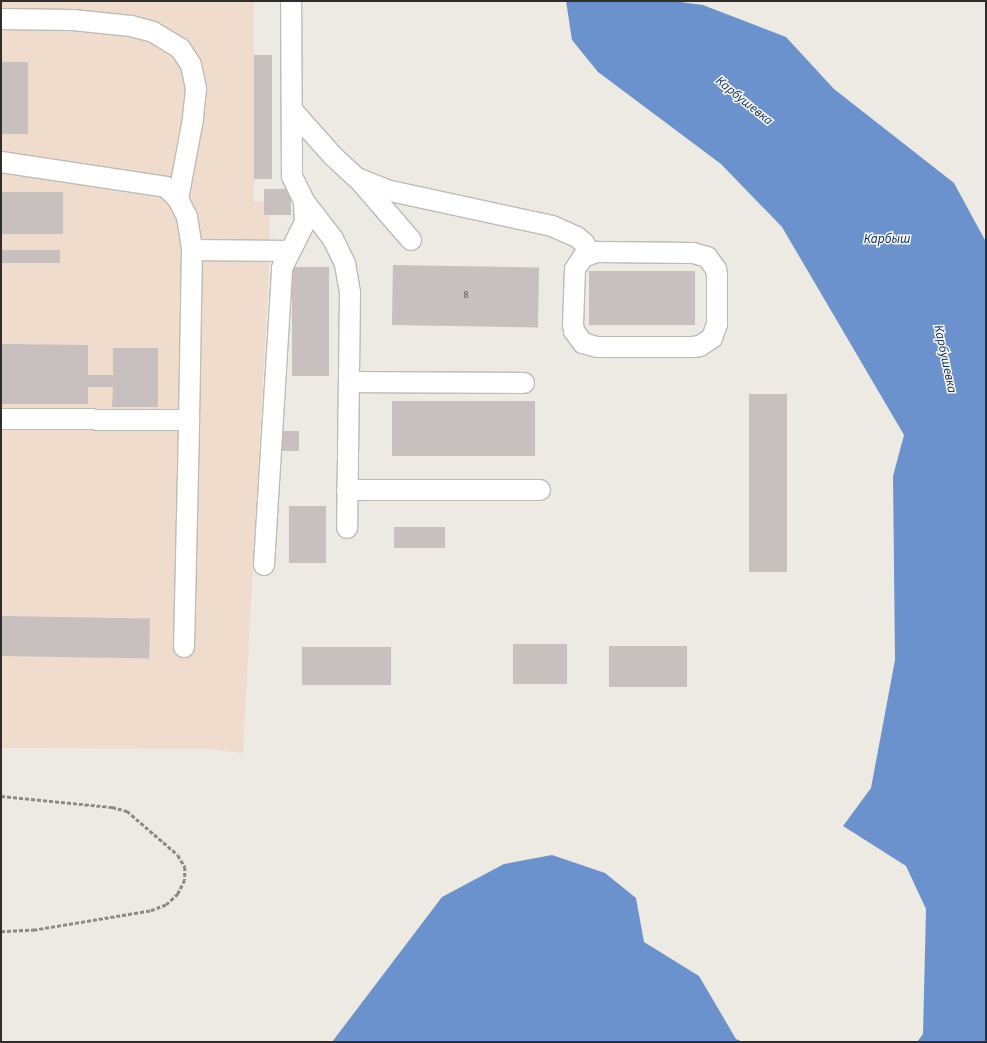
<!DOCTYPE html>
<meta charset="utf-8">
<style>
body{margin:0}
#map{position:relative;width:987px;height:1043px;overflow:hidden;background:#edeae4;font-family:"Source Sans 3",sans-serif}
div>[style]{position:absolute}
.industrial>*{inset:0;background:#f0dccd}
.water>*{inset:0;background:#6c92cd}
.building>*{inset:0;background:#c7c0be;transform-origin:0 0}
.path>*{height:2.5px;margin-top:-1.25px;transform-origin:0;background:repeating-linear-gradient(90deg,#8b8984 0 4px,transparent 0 6px)}
.roads{filter:drop-shadow(1px 0 #bebbb5) drop-shadow(-1px 0 #bebbb5) drop-shadow(0 1px #bebbb5) drop-shadow(0 -1px #bebbb5)}
.minor>*{height:20px;margin:-10px;padding:0 10px;transform-origin:10px;border-radius:10px;background:#fff}
span{translate:-50% -50%;white-space:nowrap;text-align:center;line-height:1.15;-webkit-text-stroke:3px #faf7f1;paint-order:stroke}
.number-label{font-size:10px;color:#555250}
.number-label span{-webkit-text-stroke-width:0}
.water-label{font-size:13px;color:#072b60;font-style:italic}
.frame{position:absolute;inset:0;border:2px solid #2f2e2b;pointer-events:none}
</style>
<div id="map">
<div class="industrial">
<div style="clip-path:polygon(1px 1px,254px 1px,254px 201px,264px 202px,264px 215px,270px 215px,270px 250px,243px 753px,206px 749px,1px 748px)"></div>
</div>
<div class="water">
<div style="clip-path:polygon(673px 1px,703px 5px,786px 37px,834px 89px,954px 183px,986px 242px,986px 1042px,917px 1042px,923px 1034px,926px 909px,906px 866px,843px 826px,871px 788px,895px 660px,893px 476px,904px 435px,782px 227px,721px 164px,598px 72px,572px 40px,566px 1px)"></div>
<div style="clip-path:polygon(552px 855px,605px 873px,636px 898px,644px 942px,699px 976px,736px 1039px,743px 1042px,332px 1042px,442px 897px,504px 864px)"></div>
</div>
<div class="building">
<div style="left:254px;top:55px;width:18px;height:124px"></div>
<div style="left:1px;top:62px;width:27px;height:72px"></div>
<div style="left:264px;top:189px;width:27px;height:26px"></div>
<div style="left:1px;top:192px;width:62px;height:42px"></div>
<div style="left:1px;top:250px;width:59px;height:13px"></div>
<div style="left:393px;top:265px;width:146px;height:60px;rotate:1deg"></div>
<div style="left:292px;top:267px;width:37px;height:109px"></div>
<div style="left:589px;top:271px;width:106px;height:54px"></div>
<div style="clip-path:polygon(1px 344px,88px 345px,88px 375px,113px 375px,113px 348px,158px 348px,158px 407px,112px 407px,113px 387px,88px 387px,88px 404px,1px 404px)"></div>
<div style="left:749px;top:394px;width:38px;height:178px"></div>
<div style="left:392px;top:401px;width:143px;height:55px"></div>
<div style="left:280px;top:431px;width:19px;height:20px"></div>
<div style="left:289px;top:506px;width:37px;height:57px"></div>
<div style="left:394px;top:527px;width:51px;height:21px"></div>
<div style="left:1px;top:616px;width:149px;height:40px;rotate:1deg"></div>
<div style="left:513px;top:644px;width:54px;height:40px"></div>
<div style="left:609px;top:646px;width:78px;height:41px"></div>
<div style="left:302px;top:647px;width:89px;height:38px"></div>
</div>
<div class="path">
<div style="left:1px;top:796px;width:112px;rotate:5.7deg"></div>
<div style="left:112px;top:807px;width:16px;rotate:15deg"></div>
<div style="left:127px;top:811px;width:67px;rotate:40.8deg"></div>
<div style="left:178px;top:855px;width:14px;rotate:60deg"></div>
<div style="left:185px;top:867px;width:13px;rotate:90deg"></div>
<div style="left:185px;top:880px;width:16px;rotate:117deg"></div>
<div style="left:178px;top:894px;width:16px;rotate:137deg"></div>
<div style="left:166px;top:905px;width:17px;rotate:159deg"></div>
<div style="left:150px;top:911px;width:117px;rotate:170.6deg"></div>
<div style="left:35px;top:930px;width:34px;rotate:177deg"></div>
</div>
<div class="roads">
<div class="minor">
<div style="left:1px;top:19px;width:72px;rotate:0.8deg"></div>
<div style="left:73px;top:20px;width:58px;rotate:5.9deg"></div>
<div style="left:131px;top:26px;width:23px;rotate:15deg"></div>
<div style="left:153px;top:32px;width:31px;rotate:31deg"></div>
<div style="left:180px;top:48px;width:20px;rotate:57deg"></div>
<div style="left:191px;top:65px;width:25px;rotate:78deg"></div>
<div style="left:196px;top:89px;width:30px;rotate:96deg"></div>
<div style="left:193px;top:119px;width:81px;rotate:100.6deg"></div>
<div style="left:292px;top:110px;width:62px;rotate:48.3deg"></div>
<div style="left:333px;top:156px;width:33px;rotate:43deg"></div>
<div style="left:357px;top:178px;width:31px;rotate:22deg"></div>
<div style="left:386px;top:190px;width:170px;rotate:12.2deg"></div>
<div style="left:552px;top:226px;width:27px;rotate:24deg"></div>
<div style="left:577px;top:237px;width:9px;rotate:41deg"></div>
<div style="left:584px;top:243px;width:12px;rotate:59deg"></div>
<div style="left:1px;top:162px;width:167px;rotate:8.6deg"></div>
<div style="left:166px;top:187px;width:17px;rotate:45deg"></div>
<div style="left:178px;top:199px;width:20px;rotate:63deg"></div>
<div style="left:187px;top:217px;width:33px;rotate:81deg"></div>
<div style="left:192px;top:250px;width:170px;rotate:91deg"></div>
<div style="left:189px;top:420px;width:188px;rotate:-179.7deg"></div>
<div style="left:360px;top:181px;width:78px;rotate:49.2deg"></div>
<div style="left:304px;top:201px;width:48px;rotate:52.7deg"></div>
<div style="left:333px;top:239px;width:28px;rotate:64deg"></div>
<div style="left:345px;top:264px;width:29px;rotate:80deg"></div>
<div style="left:350px;top:293px;width:235px;rotate:90.7deg"></div>
<div style="left:192px;top:250px;width:97px;rotate:0.6deg"></div>
<div style="left:597px;top:252px;width:96px;rotate:0.6deg"></div>
<div style="left:693px;top:253px;width:15px;rotate:16deg"></div>
<div style="left:707px;top:257px;width:15px;rotate:53deg"></div>
<div style="left:716px;top:269px;width:7px;rotate:82deg"></div>
<div style="left:717px;top:276px;width:48px;rotate:90deg"></div>
<div style="left:717px;top:324px;width:15px;rotate:110deg"></div>
<div style="left:712px;top:338px;width:14px;rotate:146deg"></div>
<div style="left:700px;top:346px;width:7px;rotate:172deg"></div>
<div style="left:693px;top:347px;width:96px;rotate:180deg"></div>
<div style="left:597px;top:347px;width:15px;rotate:-164deg"></div>
<div style="left:583px;top:343px;width:15px;rotate:-127deg"></div>
<div style="left:574px;top:331px;width:7px;rotate:-98deg"></div>
<div style="left:573px;top:324px;width:55px;rotate:-87.9deg"></div>
<div style="left:575px;top:269px;width:14px;rotate:-56deg"></div>
<div style="left:583px;top:257px;width:15px;rotate:-20deg"></div>
<div style="left:349px;top:382px;width:175px;rotate:0.3deg"></div>
<div style="left:347px;top:490px;width:193px"></div>
<div style="left:264px;top:565px;width:298px;rotate:-86.5deg"></div>
<div style="left:282px;top:268px;width:51px;rotate:-63.4deg"></div>
<div style="left:305px;top:222px;width:21px;rotate:-93deg"></div>
<div style="left:304px;top:201px;width:28px;rotate:-116deg"></div>
<div style="left:292px;top:176px;width:175px;rotate:-90.3deg"></div>
<div style="left:184px;top:647px;width:227px;rotate:-88.7deg"></div>
</div>
</div>
<div class="number-label">
<span style="left:466px;top:296px">8</span>
</div>
<div class="water-label">
<span style="left:744px;top:101px;rotate:39deg">Карбушевка</span>
<span style="left:887px;top:239px">Карбыш</span>
<span style="left:945px;top:359px;rotate:78deg">Карбушевка</span>
</div>
<div class="frame"></div>
</div>
